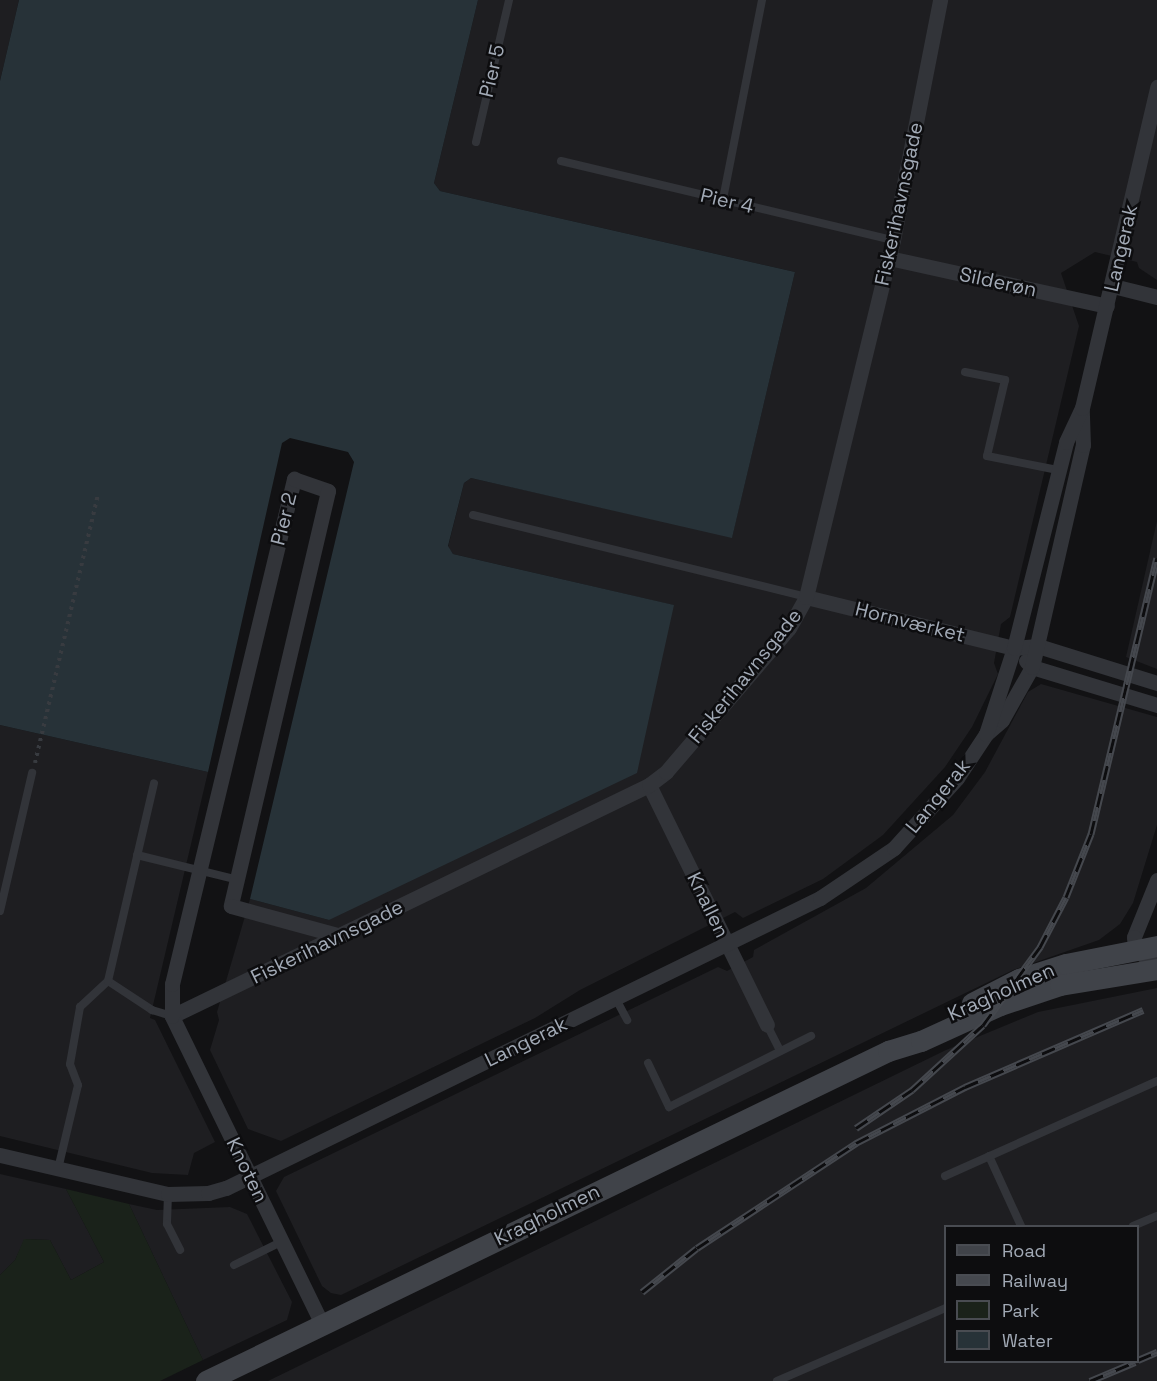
<!DOCTYPE html>
<meta charset="utf-8">
<style>
body{margin:0}
#map{position:relative;width:1157px;height:1381px;overflow:hidden;background:#121214;font-family:"Space Grotesk",sans-serif}
div>[style]{position:absolute}
.built>*{inset:0;background:#1e1e21}
.green>*{inset:0;background:#1a221a}
.water>*{inset:0;background:#273238}
.path>*{height:4px;margin-top:-2px;transform-origin:0;background:repeating-linear-gradient(90deg,#383b40 0 3px,transparent 0 7.5px)}
.lane>*{height:8px;margin:-4px;padding:0 4px;transform-origin:4px;border-radius:4px;background:#323439}
.street>*{height:15px;margin:-7.5px;padding:0 7.5px;transform-origin:7.5px;border-radius:7.5px;background:#323439}
.secondary>*{height:21px;margin:-10.5px;padding:0 10.5px;transform-origin:10.5px;border-radius:10.5px;background:#404349}
.rail>*{height:7px;margin-top:-3.5px;transform-origin:0;background:repeating-linear-gradient(90deg,#0d0d0f 0 14px,#45484e 0 28px);box-sizing:border-box;border-block:2px solid #45484e}
span{translate:-50% -50%;white-space:nowrap;text-align:center;line-height:1.15;-webkit-text-stroke:5px #0d0d0f;paint-order:stroke}
.street-label{font-size:20px;color:#a2aab6}
.legend{position:absolute;left:944px;top:1225px;width:195px;height:138px;box-sizing:border-box;background:#0d0d0f;border:2px solid #494c52;margin:0;padding:8px 10px;list-style:none;font-size:18px;color:#a2aab6}
.legend li{display:flex;align-items:center;gap:12px;height:30px}
.legend b{width:30px;border:2px solid #494c52}
</style>
<div id="map">
<div class="built">
<div style="clip-path:polygon(0 0,19px 0,0 81px)"></div>
<div style="clip-path:polygon(478px 0,1157px 0,1157px 280px,1139px 268px,1137px 262px,1095px 252px,1061px 273px,1079px 326px,1010px 617px,1001px 624px,994px 663px,998px 674px,972px 727px,945px 767px,883px 835px,823px 879px,743px 918px,735px 912px,580px 990px,535px 1018px,281px 1141px,248px 1129px,210px 1050px,219px 1020px,217px 1012px,250px 899px,329px 920px,673px 605px,453px 554px,448px 547px,464px 483px,471px 478px,732px 537px,795px 272px,440px 191px,434px 183px)"></div>
<div style="clip-path:polygon(1157px 521px,1157px 669px,1126px 657px)"></div>
<div style="clip-path:polygon(1041px 684px,1157px 717px,1157px 825px,1133px 903px,1120px 924px,1099px 940px,1013px 970px,341px 1295px,331px 1293px,322px 1286px,276px 1191px,284px 1177px,718px 967px,727px 971px,753px 957px,754px 950px,866px 888px,953px 815px,985px 772px,1028px 692px)"></div>
<div style="clip-path:polygon(0 725px,208px 772px,150px 1018px,155px 1020px,215px 1142px,194px 1153px,188px 1175px,152px 1173px,0 1136px)"></div>
<div style="clip-path:polygon(evenodd,1157px 988px,1157px 1381px,268px 1381px,946px 1050px,1038px 1012px,1157px 988px,946px 1226px,1138px 1226px,1138px 1362px,946px 1362px,946px 1226px)"></div>
<div style="clip-path:polygon(0 1174px,66px 1189px,104px 1262px,71px 1280px,50px 1240px,25px 1239px,15px 1260px,0 1275px)"></div>
<div style="clip-path:polygon(129px 1204px,157px 1210px,230px 1207px,247px 1214px,292px 1302px,287px 1320px,203px 1360px)"></div>
</div>
<div class="green">
<div style="clip-path:polygon(66px 1189px,129px 1204px,203px 1360px,160px 1381px,0 1381px,0 1275px,15px 1260px,24px 1239px,50px 1240px,71px 1280px,104px 1262px)"></div>
</div>
<div class="water">
<div style="clip-path:polygon(19px 0,478px 0,434px 183px,440px 191px,795px 272px,732px 538px,471px 478px,464px 483px,448px 546px,453px 554px,674px 605px,637px 773px,329px 920px,250px 899px,354px 462px,348px 452px,290px 438px,282px 443px,208px 772px,0 725px,0 81px)"></div>
</div>
<div class="path">
<div style="left:35px;top:763px;width:275px;rotate:-76.8deg"></div>
</div>
<div class="lane">
<div style="left:476px;top:142px;width:146px;rotate:-76.9deg"></div>
<div style="left:561px;top:161px;width:341px;rotate:13.4deg"></div>
<div style="left:723px;top:199px;width:203px;rotate:-78.9deg"></div>
<div style="left:965px;top:372px;width:41px;rotate:11.3deg"></div>
<div style="left:1005px;top:380px;width:78px;rotate:103.3deg"></div>
<div style="left:987px;top:456px;width:72px;rotate:11.2deg"></div>
<div style="left:473px;top:515px;width:343px;rotate:13.8deg"></div>
<div style="left:137px;top:855px;width:104px;rotate:13.9deg"></div>
<div style="left:0;top:911px;width:142px;rotate:-76.9deg"></div>
<div style="left:108px;top:981px;width:53px;rotate:33.4deg"></div>
<div style="left:152px;top:1010px;width:21px;rotate:17deg"></div>
<div style="left:616px;top:999px;width:24px;rotate:62deg"></div>
<div style="left:767px;top:1025px;width:29px;rotate:63deg"></div>
<div style="left:648px;top:1063px;width:49px;rotate:64.5deg"></div>
<div style="left:669px;top:1107px;width:159px;rotate:-26.6deg"></div>
<div style="left:989px;top:1156px;width:77px;rotate:65.4deg"></div>
<div style="left:58px;top:1169px;width:86px;rotate:-76.6deg"></div>
<div style="left:78px;top:1085px;width:22px;rotate:-111deg"></div>
<div style="left:70px;top:1064px;width:58px;rotate:-80deg"></div>
<div style="left:80px;top:1007px;width:38px;rotate:-43deg"></div>
<div style="left:108px;top:981px;width:203px;rotate:-76.9deg"></div>
<div style="left:945px;top:1176px;width:232px;rotate:-24.1deg"></div>
<div style="left:168px;top:1194px;width:30px;rotate:92deg"></div>
<div style="left:167px;top:1224px;width:29px;rotate:63deg"></div>
<div style="left:1133px;top:1226px;width:26px;rotate:-23deg"></div>
<div style="left:234px;top:1265px;width:52px;rotate:-26.1deg"></div>
<div style="left:777px;top:1381px;width:184px;rotate:-23.4deg"></div>
</div>
<div class="street">
<div style="left:889px;top:258px;width:223px;rotate:12.4deg"></div>
<div style="left:1113px;top:286px;width:45px;rotate:14deg"></div>
<div style="left:806px;top:597px;width:214px;rotate:13.8deg"></div>
<div style="left:1014px;top:648px;width:24px;rotate:-5deg"></div>
<div style="left:1038px;top:646px;width:125px;rotate:17.3deg"></div>
<div style="left:1026px;top:661px;width:8px;rotate:45deg"></div>
<div style="left:1032px;top:667px;width:131px;rotate:16.9deg"></div>
<div style="left:986px;top:734px;width:21px;rotate:-41deg"></div>
<div style="left:1002px;top:720px;width:61px;rotate:-60.5deg"></div>
<div style="left:1032px;top:667px;width:228px;rotate:-77.1deg"></div>
<div style="left:1083px;top:445px;width:34px;rotate:-92deg"></div>
<div style="left:649px;top:785px;width:267px;rotate:63.8deg"></div>
<div style="left:1157px;top:880px;width:61px;rotate:112deg"></div>
<div style="left:1134px;top:937px;width:11px;rotate:85deg"></div>
<div style="left:1135px;top:948px;width:29px;rotate:41deg"></div>
<div style="left:172px;top:1016px;width:530px;rotate:-25.84deg"></div>
<div style="left:649px;top:785px;width:21px;rotate:-37deg"></div>
<div style="left:666px;top:772px;width:189px;rotate:-49.5deg"></div>
<div style="left:789px;top:628px;width:35px;rotate:-61deg"></div>
<div style="left:806px;top:597px;width:367px;rotate:-76.3deg"></div>
<div style="left:893px;top:240px;width:245px;rotate:-78.9deg"></div>
<div style="left:0;top:1155px;width:172px;rotate:13.1deg"></div>
<div style="left:168px;top:1194px;width:40px;rotate:-1.4deg"></div>
<div style="left:208px;top:1193px;width:19px;rotate:-16deg"></div>
<div style="left:226px;top:1188px;width:661px;rotate:-26.02deg"></div>
<div style="left:820px;top:898px;width:89px;rotate:-34deg"></div>
<div style="left:894px;top:848px;width:94px;rotate:-48deg"></div>
<div style="left:957px;top:778px;width:53px;rotate:-56.6deg"></div>
<div style="left:986px;top:734px;width:90px;rotate:-72deg"></div>
<div style="left:1014px;top:648px;width:212px;rotate:-75.8deg"></div>
<div style="left:1066px;top:442px;width:38px;rotate:-65deg"></div>
<div style="left:1082px;top:408px;width:330px;rotate:-76.8deg"></div>
<div style="left:322px;top:1324px;width:343px;rotate:-116deg"></div>
<div style="left:172px;top:1016px;width:32px;rotate:-90deg"></div>
<div style="left:172px;top:984px;width:520px;rotate:-76.42deg"></div>
<div style="left:294px;top:479px;width:36px;rotate:19deg"></div>
<div style="left:328px;top:491px;width:426px;rotate:103.2deg"></div>
<div style="left:231px;top:906px;width:114px;rotate:15.3deg"></div>
</div>
<div class="secondary">
<div style="left:972px;top:1003px;width:53px;rotate:-27.1deg"></div>
<div style="left:1019px;top:979px;width:49px;rotate:-17.7deg"></div>
<div style="left:1066px;top:964px;width:93px;rotate:-11.2deg"></div>
<div style="left:206px;top:1381px;width:758px;rotate:-25.82deg"></div>
<div style="left:888px;top:1051px;width:34px;rotate:-17deg"></div>
<div style="left:921px;top:1041px;width:87px;rotate:-24.5deg"></div>
<div style="left:1000px;top:1005px;width:63px;rotate:-18.4deg"></div>
<div style="left:1060px;top:985px;width:98px;rotate:-9.4deg"></div>
</div>
<div class="rail">
<div style="left:856px;top:1128px;width:68px;rotate:-34.2deg"></div>
<div style="left:912px;top:1090px;width:96px;rotate:-42.5deg"></div>
<div style="left:983px;top:1025px;width:97px;rotate:-53.8deg"></div>
<div style="left:1040px;top:947px;width:56px;rotate:-62.5deg"></div>
<div style="left:1066px;top:897px;width:68px;rotate:-68.4deg"></div>
<div style="left:1091px;top:834px;width:284px;rotate:-76.6deg"></div>
<div style="left:642px;top:1292px;width:70px;rotate:-38.7deg"></div>
<div style="left:697px;top:1248px;width:191px;rotate:-33.4deg"></div>
<div style="left:856px;top:1143px;width:123px;rotate:-27.2deg"></div>
<div style="left:965px;top:1087px;width:194px;rotate:-23.4deg"></div>
<div style="left:1138px;top:1360px;width:21px;rotate:-23deg"></div>
<div style="left:1090px;top:1381px;width:49px;rotate:-22.9deg"></div>
</div>
<div class="street-label">
<span style="left:492px;top:71px;rotate:-77deg">Pier 5</span>
<span style="left:727px;top:201px;rotate:13deg">Pier 4</span>
<span style="left:899px;top:204px;rotate:-78deg">Fiskerihavnsgade</span>
<span style="left:1121px;top:248px;rotate:-77deg">Langerak</span>
<span style="left:998px;top:282px;rotate:12deg">Silderøn</span>
<span style="left:284px;top:519px;rotate:-76deg">Pier 2</span>
<span style="left:910px;top:622px;rotate:14deg">Hornværket</span>
<span style="left:745px;top:676px;rotate:-51deg">Fiskerihavnsgade</span>
<span style="left:938px;top:796px;rotate:-51deg">Langerak</span>
<span style="left:708px;top:905px;rotate:64deg">Knallen</span>
<span style="left:327px;top:942px;rotate:-26deg">Fiskerihavnsgade</span>
<span style="left:1001px;top:992px;rotate:-24deg">Kragholmen</span>
<span style="left:526px;top:1042px;rotate:-26deg">Langerak</span>
<span style="left:247px;top:1170px;rotate:64deg">Knoten</span>
<span style="left:547px;top:1215px;rotate:-26deg">Kragholmen</span>
</div>
<ul class="legend">
<li><b style="height:8px;background:#404349"></b>Road</li>
<li><b style="height:8px;background:#45484e"></b>Railway</li>
<li><b style="height:16px;background:#1a221a"></b>Park</li>
<li><b style="height:16px;background:#273238"></b>Water</li>
</ul>
</div>
